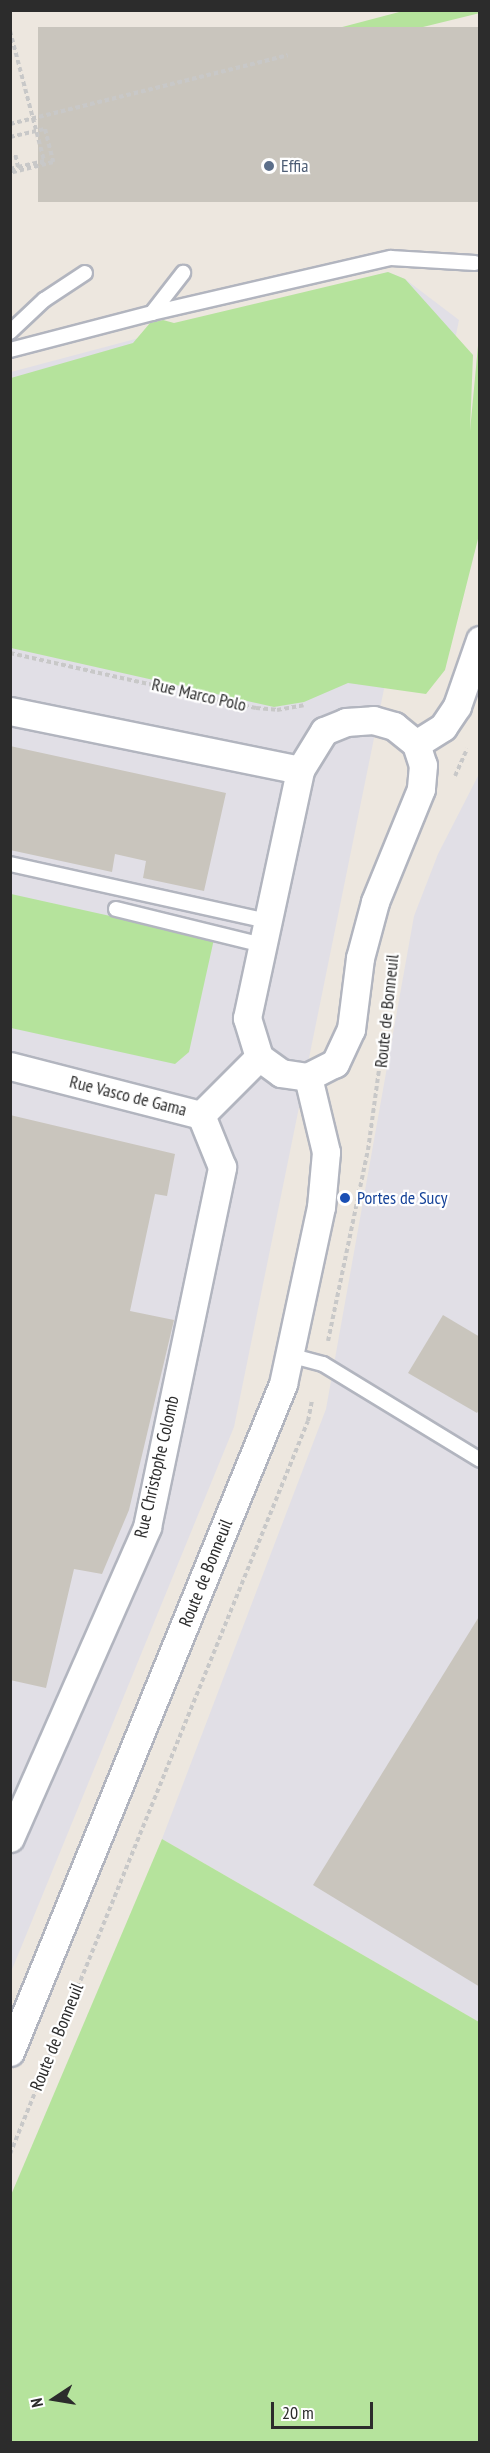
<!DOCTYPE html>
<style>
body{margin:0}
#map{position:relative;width:490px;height:2453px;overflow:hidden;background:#ede7df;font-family:"PT Sans Narrow",sans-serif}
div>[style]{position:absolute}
.industrial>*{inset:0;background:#e1dfe6}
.green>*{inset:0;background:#b5e39c}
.building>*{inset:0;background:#c9c5bd;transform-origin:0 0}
.path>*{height:4px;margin-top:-2px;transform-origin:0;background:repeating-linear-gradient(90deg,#c8c8c8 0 4.5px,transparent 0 7.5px)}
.roads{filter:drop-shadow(2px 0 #b2b5bf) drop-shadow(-2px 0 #b2b5bf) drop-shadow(0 2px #b2b5bf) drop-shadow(0 -2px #b2b5bf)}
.service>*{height:14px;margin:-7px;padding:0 7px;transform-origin:7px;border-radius:7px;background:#fff}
.minor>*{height:27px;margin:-13.5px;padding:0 13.5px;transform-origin:13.5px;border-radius:13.5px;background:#fff}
.path-bridge>*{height:4px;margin-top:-2px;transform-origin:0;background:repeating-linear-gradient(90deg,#c8c8c8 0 4.5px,transparent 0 7.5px)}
.dots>*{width:16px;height:16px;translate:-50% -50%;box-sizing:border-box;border:3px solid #fff;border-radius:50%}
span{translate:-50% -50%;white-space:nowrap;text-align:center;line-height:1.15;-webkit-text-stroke:4.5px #fff;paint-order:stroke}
.service-label{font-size:18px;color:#4e5e75}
.left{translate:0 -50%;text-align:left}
.street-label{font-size:18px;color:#2c2c2c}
.transit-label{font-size:18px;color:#164399}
.frame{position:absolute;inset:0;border:12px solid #2c2c2c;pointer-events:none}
.north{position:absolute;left:24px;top:2369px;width:60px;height:60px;-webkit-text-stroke:4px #fff;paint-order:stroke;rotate:258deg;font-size:16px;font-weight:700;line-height:24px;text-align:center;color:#2c2c2c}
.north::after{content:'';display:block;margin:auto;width:21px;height:27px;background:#2c2c2c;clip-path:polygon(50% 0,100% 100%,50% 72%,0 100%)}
.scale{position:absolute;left:271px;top:2402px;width:102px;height:27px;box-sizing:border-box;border:3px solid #2c2c2c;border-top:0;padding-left:8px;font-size:18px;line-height:21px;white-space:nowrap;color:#2c2c2c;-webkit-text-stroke:4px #fff;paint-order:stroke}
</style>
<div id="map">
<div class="industrial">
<div style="clip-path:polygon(388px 272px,405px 279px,459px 320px,234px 1427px,11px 1972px,11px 372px)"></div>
<div style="clip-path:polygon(479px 774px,479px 2022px,162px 1839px,326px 1409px,414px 916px,438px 854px)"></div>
</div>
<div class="green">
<div style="clip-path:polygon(403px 11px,479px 10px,480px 13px,236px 73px,236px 55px)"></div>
<div style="clip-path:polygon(388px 272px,405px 279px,473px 355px,470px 431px,479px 335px,479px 535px,445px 670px,426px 694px,348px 683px,304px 702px,274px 707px,11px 648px,11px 378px,133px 343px,150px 323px,163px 320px,174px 323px)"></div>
<div style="clip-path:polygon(11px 894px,214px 939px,189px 1052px,175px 1064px,11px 1028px)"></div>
<div style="clip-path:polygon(162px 1839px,479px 2022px,479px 2442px,11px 2442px,11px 2195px)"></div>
</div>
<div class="building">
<div style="left:480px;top:27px;width:175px;height:442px;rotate:90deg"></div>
<div style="clip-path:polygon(10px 746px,226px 793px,204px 891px,143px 878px,146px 861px,115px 854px,112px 872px,10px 850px)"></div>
<div style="clip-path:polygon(10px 1115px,175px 1154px,167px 1196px,155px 1194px,130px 1311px,174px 1320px,129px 1510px,102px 1574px,74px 1569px,46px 1688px,10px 1680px)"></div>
<div style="clip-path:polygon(443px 1315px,480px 1337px,480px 1408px,477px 1413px,408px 1373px)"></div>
<div style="clip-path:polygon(480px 1615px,480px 1987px,313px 1885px)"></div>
</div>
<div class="path">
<div style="left:10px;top:124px;width:286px;rotate:-13.9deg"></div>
<div style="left:10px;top:137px;width:36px;rotate:-13deg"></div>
<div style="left:45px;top:129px;width:34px;rotate:76deg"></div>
<div style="left:53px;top:162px;width:44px;rotate:165.7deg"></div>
<div style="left:18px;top:167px;width:27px;rotate:-13deg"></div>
<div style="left:10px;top:169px;width:8px;rotate:-14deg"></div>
<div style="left:18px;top:167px;width:14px;rotate:-102deg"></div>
<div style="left:10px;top:653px;width:252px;rotate:12.6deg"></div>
<div style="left:256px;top:708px;width:21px;rotate:5deg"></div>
<div style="left:277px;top:710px;width:27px;rotate:-10deg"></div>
<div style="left:455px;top:776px;width:30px;rotate:-66deg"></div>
<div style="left:328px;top:1341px;width:195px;rotate:-78.2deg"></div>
<div style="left:368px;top:1150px;width:118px;rotate:-82.2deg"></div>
<div style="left:10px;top:2154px;width:791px;rotate:-67.88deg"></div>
<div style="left:308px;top:1421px;width:20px;rotate:-79deg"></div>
</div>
<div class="roads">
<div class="service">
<div style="left:152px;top:313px;width:245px;rotate:-13deg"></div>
<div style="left:391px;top:258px;width:84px;rotate:3.4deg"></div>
<div style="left:10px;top:332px;width:47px;rotate:-43.3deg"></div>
<div style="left:44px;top:300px;width:49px;rotate:-33.4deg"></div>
<div style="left:10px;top:350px;width:147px;rotate:-14.6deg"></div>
<div style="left:152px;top:313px;width:51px;rotate:-52.2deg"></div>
<div style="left:10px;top:864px;width:263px;rotate:12.5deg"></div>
<div style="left:116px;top:909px;width:151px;rotate:13.8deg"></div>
<div style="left:289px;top:1355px;width:35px;rotate:15deg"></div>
<div style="left:323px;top:1364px;width:184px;rotate:31.4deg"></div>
</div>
<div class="minor">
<div style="left:10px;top:711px;width:296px;rotate:11.5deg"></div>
<div style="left:373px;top:720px;width:22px;rotate:16deg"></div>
<div style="left:394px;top:726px;width:28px;rotate:39deg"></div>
<div style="left:416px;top:744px;width:22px;rotate:72deg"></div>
<div style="left:423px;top:765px;width:24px;rotate:95deg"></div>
<div style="left:421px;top:789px;width:122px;rotate:112.2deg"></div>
<div style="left:375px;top:902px;width:58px;rotate:105deg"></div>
<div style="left:360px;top:958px;width:72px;rotate:97.2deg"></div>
<div style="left:351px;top:1029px;width:38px;rotate:115deg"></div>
<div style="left:335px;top:1063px;width:30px;rotate:153deg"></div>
<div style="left:308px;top:1077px;width:27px;rotate:-172deg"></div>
<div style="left:281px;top:1073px;width:27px;rotate:-144deg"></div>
<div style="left:259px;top:1057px;width:41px;rotate:-107.1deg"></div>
<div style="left:247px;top:1018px;width:254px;rotate:-77.9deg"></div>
<div style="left:300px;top:770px;width:46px;rotate:-58.4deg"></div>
<div style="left:324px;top:731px;width:24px;rotate:-22deg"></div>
<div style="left:346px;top:722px;width:27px;rotate:-4deg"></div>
<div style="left:416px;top:744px;width:32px;rotate:-32deg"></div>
<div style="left:443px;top:727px;width:25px;rotate:-56deg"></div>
<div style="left:457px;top:706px;width:70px;rotate:-70.8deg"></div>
<div style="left:10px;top:1066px;width:197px;rotate:14.4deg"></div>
<div style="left:201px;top:1115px;width:82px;rotate:-45deg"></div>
<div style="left:10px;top:1838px;width:340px;rotate:-66.2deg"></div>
<div style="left:147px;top:1527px;width:368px;rotate:-78.2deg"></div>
<div style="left:222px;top:1167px;width:56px;rotate:-112deg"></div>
<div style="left:10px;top:2052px;width:722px;rotate:-67.77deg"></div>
<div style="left:283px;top:1384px;width:181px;rotate:-77.9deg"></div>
<div style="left:321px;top:1207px;width:55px;rotate:-84.8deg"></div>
<div style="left:326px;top:1152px;width:77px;rotate:-103.5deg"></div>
</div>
</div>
<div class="path-bridge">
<div style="left:10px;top:31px;width:134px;rotate:75.3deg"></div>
</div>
<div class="dots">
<div style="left:269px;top:166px;background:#5c6f8a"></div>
<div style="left:345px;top:1198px;background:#1a4fb4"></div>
</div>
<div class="service-label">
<span class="left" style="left:281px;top:166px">Effia</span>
</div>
<div class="street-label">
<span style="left:199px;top:695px;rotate:13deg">Rue Marco Polo</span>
<span style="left:387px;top:1011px;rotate:-84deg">Route de Bonneuil</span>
<span style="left:128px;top:1096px;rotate:14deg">Rue Vasco de Gama</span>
<span style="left:157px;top:1467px;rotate:-77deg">Rue Christophe Colomb</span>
<span style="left:206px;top:1573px;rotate:-68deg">Route de Bonneuil</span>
<span style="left:57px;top:2037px;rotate:-68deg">Route de Bonneuil</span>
</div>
<div class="transit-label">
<span class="left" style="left:357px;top:1198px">Portes de Sucy</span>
</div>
<div class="frame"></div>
<div class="north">N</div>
<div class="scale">20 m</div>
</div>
